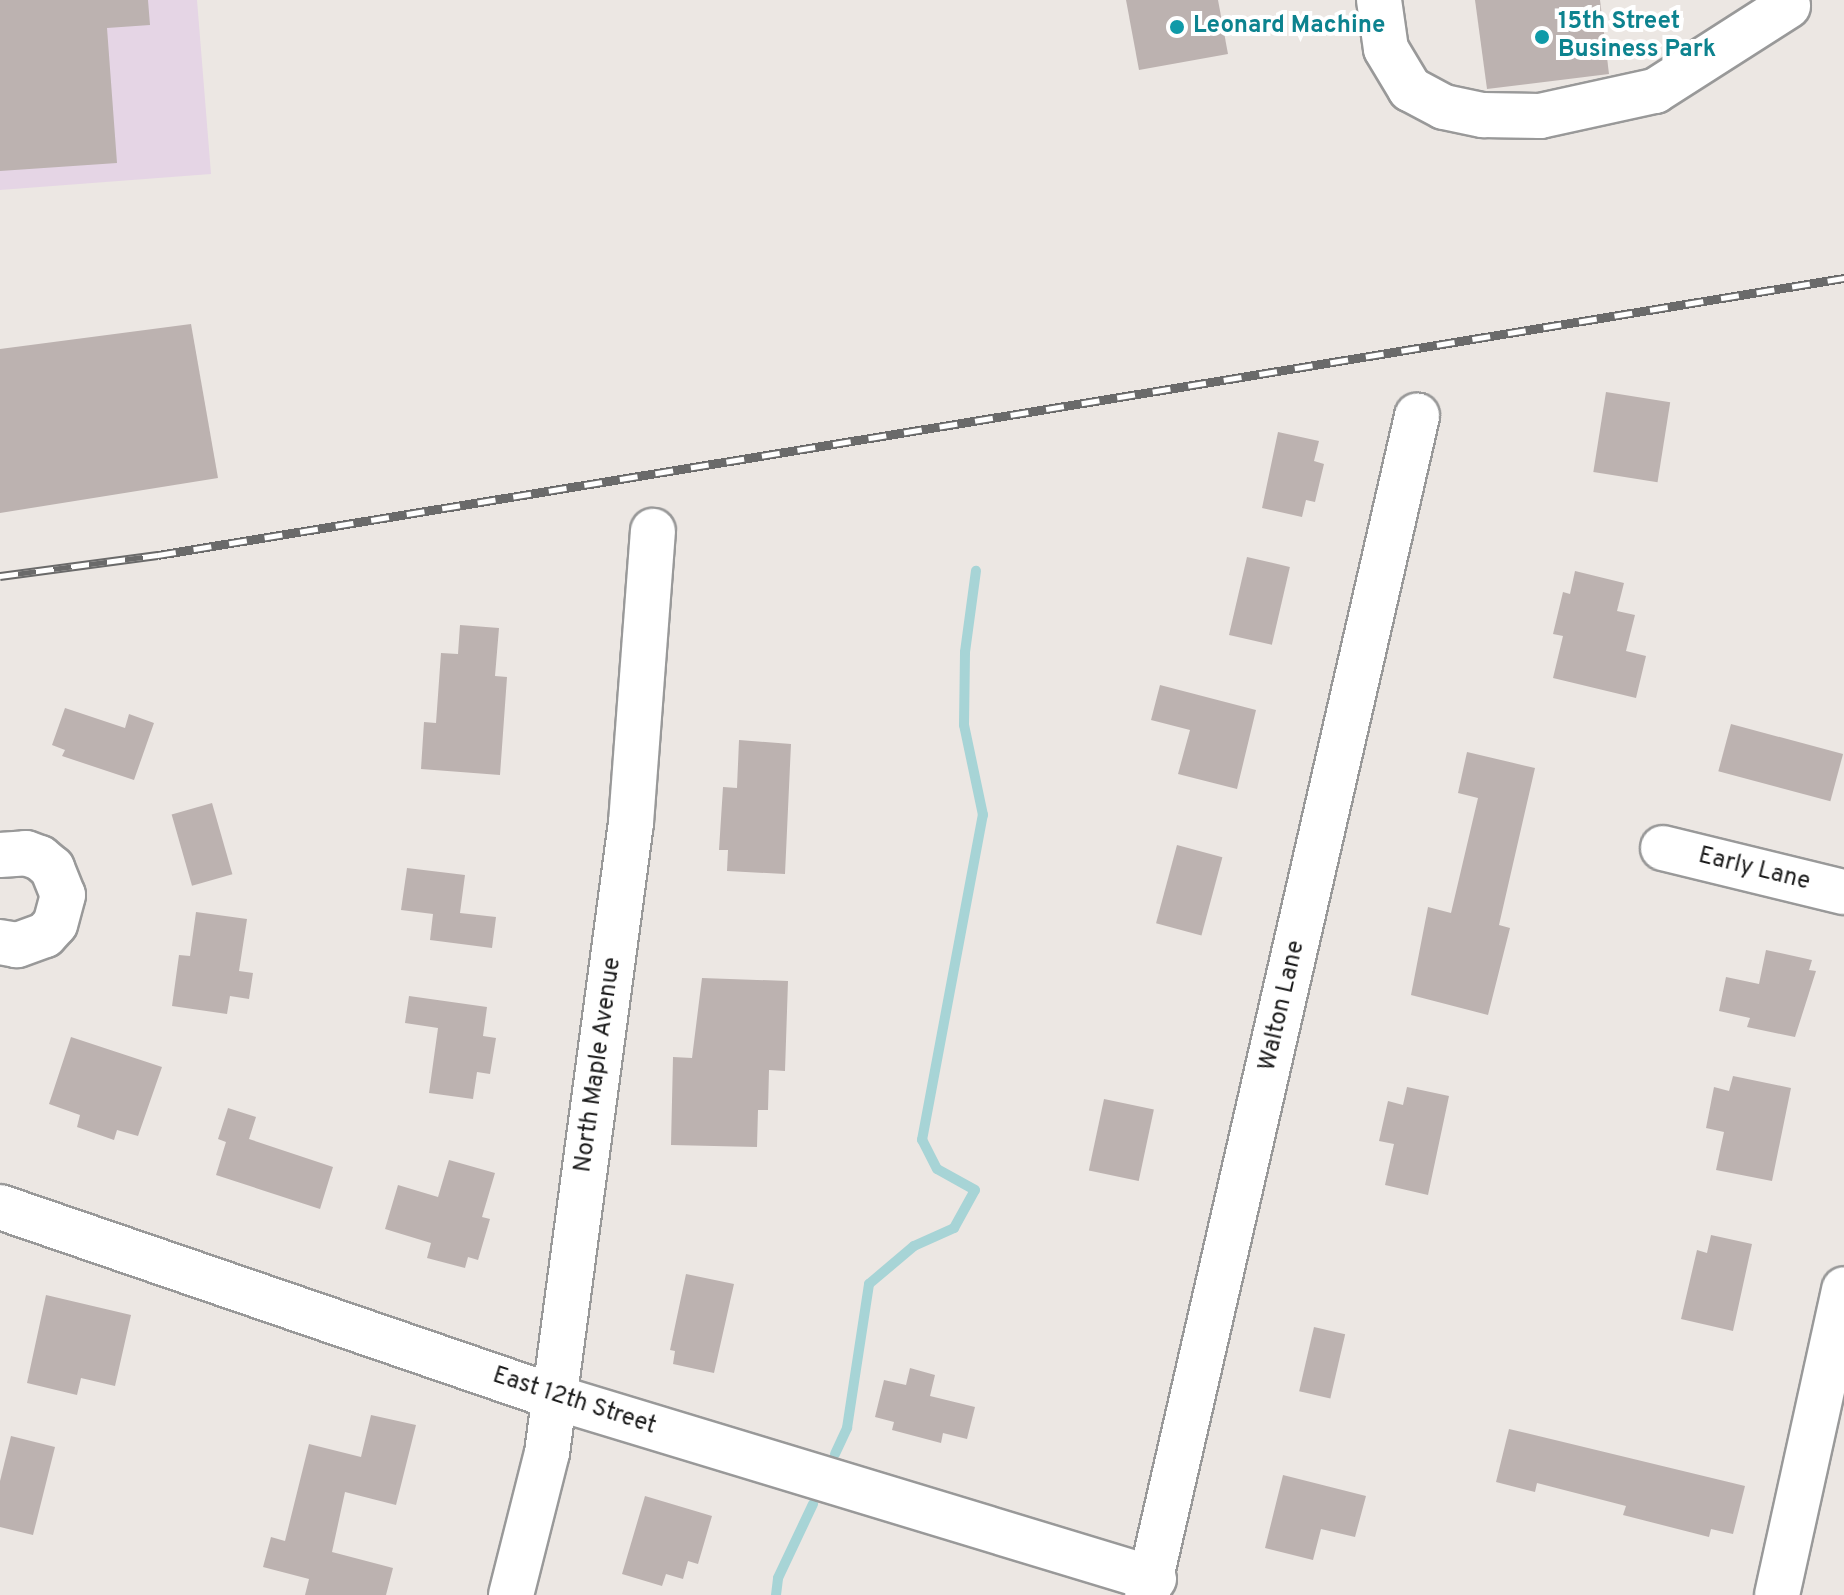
<!DOCTYPE html>
<style>
body{margin:0}
#map{position:relative;width:1844px;height:1595px;overflow:hidden;background:#ece7e3;font-family:Overpass,sans-serif}
div>[style]{position:absolute}
.industrial>*{inset:0;background:#e5d5e5}
.stream>*{height:10px;margin:-5px;padding:0 5px;transform-origin:5px;border-radius:5px;background:#a7d4d6}
.building>*{inset:0;background:#bcb2b0;transform-origin:0 0}
.roads{filter:drop-shadow(2px 0 #999) drop-shadow(-2px 0 #999) drop-shadow(0 2px #999) drop-shadow(0 -2px #999)}
.minor>*{height:44px;margin:-22px;padding:0 22px;transform-origin:22px;border-radius:22px;background:#fff}
.rail>*{height:9px;margin-top:-4.5px;transform-origin:0;background:repeating-linear-gradient(90deg,#fff 0 18px,#6a6a6a 0 36px);box-sizing:border-box;border-block:2px solid #6a6a6a}
.dots>*{width:22px;height:22px;translate:-50% -50%;box-sizing:border-box;border:4px solid #fff;border-radius:50%}
span{translate:-50% -50%;white-space:nowrap;text-align:center;line-height:1.15;-webkit-text-stroke:8px #fff;paint-order:stroke}
.culture-label{font-size:24px;color:#0d838f;font-weight:700}
.left{translate:0 -50%;text-align:left}
.street-label{font-size:24px;color:#1c1c1c}
</style>
<div id="map">
<div class="industrial">
<div style="clip-path:polygon(0 0,197px 0,211px 174px,0 190px)"></div>
</div>
<div class="stream">
<div style="left:835px;top:1454px;width:29px;rotate:-65deg"></div>
<div style="left:847px;top:1428px;width:146px;rotate:-81.3deg"></div>
<div style="left:869px;top:1284px;width:59px;rotate:-40.2deg"></div>
<div style="left:914px;top:1246px;width:44px;rotate:-24.2deg"></div>
<div style="left:954px;top:1228px;width:43px;rotate:-61.1deg"></div>
<div style="left:975px;top:1190px;width:43px;rotate:-151.1deg"></div>
<div style="left:937px;top:1169px;width:33px;rotate:-117deg"></div>
<div style="left:922px;top:1140px;width:331px;rotate:-79.4deg"></div>
<div style="left:983px;top:815px;width:92px;rotate:-101.9deg"></div>
<div style="left:964px;top:725px;width:73px;rotate:-89.2deg"></div>
<div style="left:965px;top:652px;width:82px;rotate:-82.3deg"></div>
<div style="left:776px;top:1595px;width:17px;rotate:-83deg"></div>
<div style="left:778px;top:1578px;width:82px;rotate:-64.7deg"></div>
</div>
<div class="building">
<div style="clip-path:polygon(0 0,148px 0,150px 25px,107px 28px,117px 163px,0 171px)"></div>
<div style="clip-path:polygon(1126px 0,1218px 0,1228px 54px,1139px 70px)"></div>
<div style="clip-path:polygon(1475px 0,1600px 0,1609px 74px,1487px 89px)"></div>
<div style="clip-path:polygon(191px 324px,218px 478px,0 513px,0 349px)"></div>
<div style="left:1606px;top:392px;width:65px;height:81px;rotate:9deg"></div>
<div style="clip-path:polygon(1278px 432px,1319px 441px,1314px 461px,1324px 464px,1315px 502px,1306px 500px,1302px 517px,1262px 508px)"></div>
<div style="left:1247px;top:557px;width:44px;height:80px;rotate:13deg"></div>
<div style="clip-path:polygon(1575px 571px,1624px 583px,1617px 611px,1635px 615px,1626px 651px,1646px 656px,1636px 698px,1553px 678px,1563px 636px,1553px 634px,1563px 592px,1570px 594px)"></div>
<div style="clip-path:polygon(460px 625px,499px 628px,495px 676px,507px 677px,500px 775px,421px 769px,424px 722px,436px 723px,441px 653px,458px 654px)"></div>
<div style="clip-path:polygon(1160px 685px,1256px 710px,1237px 789px,1178px 774px,1190px 730px,1151px 720px)"></div>
<div style="clip-path:polygon(65px 708px,125px 728px,129px 714px,154px 723px,134px 780px,62px 756px,65px 750px,52px 745px)"></div>
<div style="left:1731px;top:724px;width:116px;height:49px;rotate:15deg"></div>
<div style="clip-path:polygon(739px 740px,791px 744px,785px 874px,727px 871px,728px 850px,719px 850px,723px 787px,737px 788px)"></div>
<div style="clip-path:polygon(1467px 752px,1535px 768px,1499px 925px,1510px 928px,1488px 1015px,1411px 995px,1428px 907px,1451px 913px,1478px 798px,1458px 793px)"></div>
<div style="left:212px;top:803px;width:74px;height:42px;rotate:74deg"></div>
<div style="left:1177px;top:845px;width:47px;height:81px;rotate:15deg"></div>
<div style="clip-path:polygon(407px 868px,465px 875px,460px 913px,496px 917px,492px 948px,430px 940px,433px 914px,401px 910px)"></div>
<div style="clip-path:polygon(196px 912px,247px 919px,239px 971px,253px 973px,249px 999px,230px 996px,227px 1014px,172px 1006px,179px 955px,190px 956px)"></div>
<div style="clip-path:polygon(1766px 950px,1812px 960px,1809px 970px,1816px 971px,1795px 1037px,1747px 1027px,1750px 1018px,1719px 1011px,1726px 977px,1759px 984px)"></div>
<div style="clip-path:polygon(702px 978px,788px 981px,785px 1071px,769px 1070px,768px 1110px,758px 1110px,757px 1147px,671px 1145px,673px 1057px,692px 1058px)"></div>
<div style="clip-path:polygon(409px 996px,487px 1007px,483px 1036px,496px 1038px,490px 1074px,477px 1072px,473px 1099px,429px 1093px,438px 1028px,405px 1023px)"></div>
<div style="clip-path:polygon(71px 1037px,162px 1067px,138px 1136px,117px 1130px,114px 1140px,77px 1127px,80px 1115px,49px 1104px)"></div>
<div style="clip-path:polygon(1733px 1076px,1791px 1088px,1772px 1181px,1716px 1170px,1724px 1132px,1706px 1128px,1714px 1087px,1729px 1091px)"></div>
<div style="clip-path:polygon(1407px 1087px,1449px 1096px,1428px 1195px,1385px 1185px,1394px 1144px,1379px 1141px,1388px 1101px,1403px 1105px)"></div>
<div style="left:1104px;top:1099px;width:51px;height:73px;rotate:12deg"></div>
<div style="clip-path:polygon(228px 1108px,256px 1117px,249px 1139px,333px 1167px,320px 1209px,216px 1175px,226px 1142px,218px 1139px)"></div>
<div style="clip-path:polygon(449px 1160px,495px 1173px,482px 1217px,490px 1219px,478px 1260px,468px 1257px,465px 1268px,427px 1258px,431px 1243px,385px 1229px,398px 1185px,438px 1197px)"></div>
<div style="clip-path:polygon(1711px 1235px,1752px 1244px,1733px 1331px,1681px 1319px,1697px 1250px,1707px 1253px)"></div>
<div style="clip-path:polygon(686px 1274px,734px 1284px,714px 1373px,673px 1364px,675px 1351px,670px 1350px)"></div>
<div style="clip-path:polygon(46px 1295px,131px 1315px,115px 1386px,81px 1378px,77px 1395px,27px 1383px)"></div>
<div style="left:1314px;top:1327px;width:32px;height:66px;rotate:13deg"></div>
<div style="clip-path:polygon(910px 1368px,935px 1375px,930px 1396px,975px 1407px,967px 1439px,943px 1433px,941px 1443px,892px 1430px,894px 1422px,875px 1417px,884px 1380px,906px 1385px)"></div>
<div style="clip-path:polygon(371px 1415px,416px 1425px,396px 1505px,345px 1492px,332px 1552px,393px 1568px,386px 1595px,305px 1595px,309px 1579px,263px 1567px,271px 1537px,285px 1541px,309px 1444px,361px 1457px)"></div>
<div style="clip-path:polygon(1509px 1429px,1745px 1486px,1733px 1534px,1711px 1529px,1709px 1537px,1623px 1515px,1626px 1506px,1537px 1483px,1535px 1492px,1496px 1482px)"></div>
<div style="clip-path:polygon(11px 1436px,55px 1447px,33px 1535px,0 1527px,0 1481px)"></div>
<div style="clip-path:polygon(1283px 1475px,1366px 1496px,1355px 1537px,1321px 1529px,1313px 1560px,1265px 1548px)"></div>
<div style="clip-path:polygon(645px 1496px,712px 1516px,698px 1564px,688px 1561px,683px 1579px,666px 1574px,662px 1586px,622px 1574px)"></div>
</div>
<div class="roads">
<div class="minor">
<div style="left:1379px;top:0;width:49px;rotate:81.9deg"></div>
<div style="left:1386px;top:49px;width:47px;rotate:59deg"></div>
<div style="left:1410px;top:89px;width:38px;rotate:28deg"></div>
<div style="left:1444px;top:107px;width:40px;rotate:12deg"></div>
<div style="left:1483px;top:115px;width:57px;rotate:1deg"></div>
<div style="left:1540px;top:116px;width:118px;rotate:-12.3deg"></div>
<div style="left:1655px;top:91px;width:158px;rotate:-32.6deg"></div>
<div style="left:1663px;top:848px;width:186px;rotate:13.7deg"></div>
<div style="left:0;top:855px;width:26px;rotate:-4deg"></div>
<div style="left:26px;top:853px;width:15px;rotate:20deg"></div>
<div style="left:40px;top:858px;width:16px;rotate:40deg"></div>
<div style="left:52px;top:868px;width:29px;rotate:68deg"></div>
<div style="left:63px;top:895px;width:30px;rotate:105deg"></div>
<div style="left:55px;top:924px;width:15px;rotate:132deg"></div>
<div style="left:45px;top:935px;width:30px;rotate:160deg"></div>
<div style="left:17px;top:945px;width:17px;rotate:-170deg"></div>
<div style="left:0;top:1207px;width:586px;rotate:18.93deg"></div>
<div style="left:554px;top:1397px;width:627px;rotate:16.87deg"></div>
<div style="left:511px;top:1595px;width:146px;rotate:-75.8deg"></div>
<div style="left:547px;top:1453px;width:636px;rotate:-82.41deg"></div>
<div style="left:631px;top:823px;width:293px;rotate:-85.7deg"></div>
<div style="left:1147px;top:1595px;width:1210px;rotate:-77.1deg"></div>
<div style="left:1777px;top:1595px;width:313px;rotate:-77.6deg"></div>
</div>
</div>
<div class="rail">
<div style="left:0;top:576px;width:159px;rotate:-7.6deg"></div>
<div style="left:158px;top:555px;width:1709px;rotate:-9.33deg"></div>
</div>
<div class="dots">
<div style="left:1177px;top:27px;background:#0f9aa8"></div>
<div style="left:1542px;top:37px;background:#0f9aa8"></div>
</div>
<div class="culture-label">
<span class="left" style="left:1558px;top:37px">15th Street<br>Business Park</span>
<span class="left" style="left:1193px;top:27px">Leonard Machine</span>
</div>
<div class="street-label">
<span style="left:1754px;top:870px;rotate:14deg">Early Lane</span>
<span style="left:1283px;top:1006px;rotate:-77deg">Walton Lane</span>
<span style="left:599px;top:1065px;rotate:-82deg">North Maple Avenue</span>
<span style="left:574px;top:1402px;rotate:18deg">East 12th Street</span>
</div>
</div>
